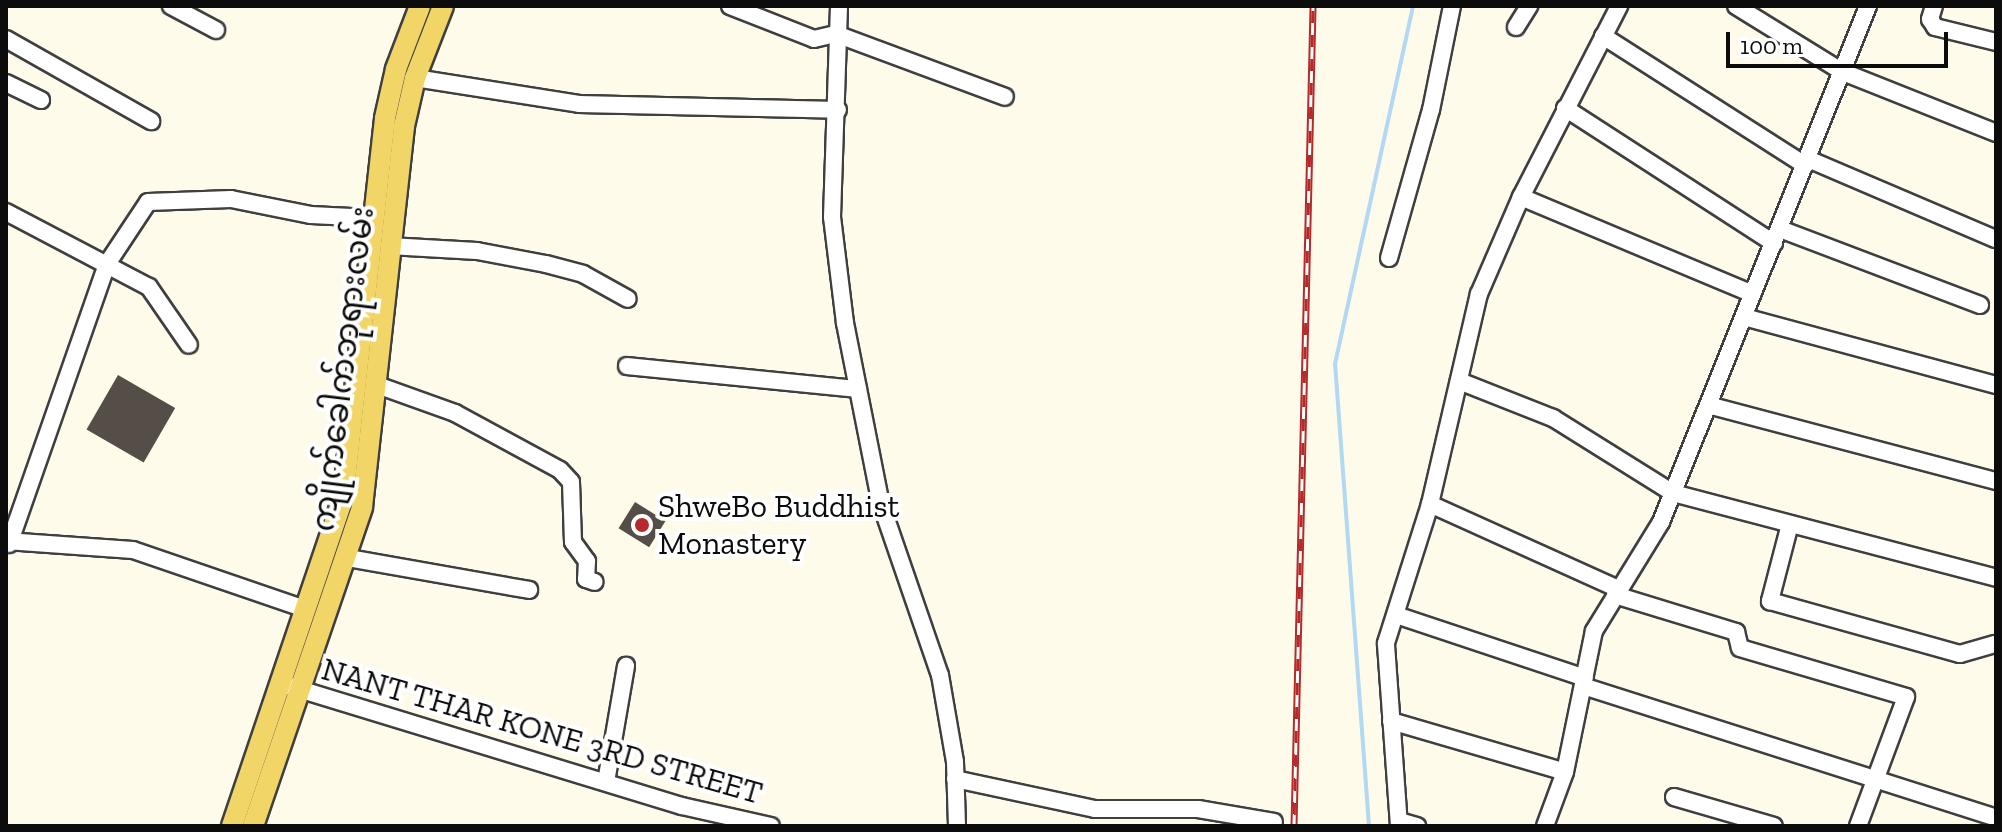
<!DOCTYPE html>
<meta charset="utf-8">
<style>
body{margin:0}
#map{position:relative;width:2002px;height:832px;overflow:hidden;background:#fefbeb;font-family:"Zilla Slab","Noto Sans Myanmar",serif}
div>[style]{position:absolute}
.stream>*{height:4px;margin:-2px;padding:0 2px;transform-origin:2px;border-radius:2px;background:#b2d8f3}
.building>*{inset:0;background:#544d48;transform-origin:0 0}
.roads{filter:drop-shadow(2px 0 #3f3f3f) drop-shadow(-2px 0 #3f3f3f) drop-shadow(0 2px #3f3f3f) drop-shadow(0 -2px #3f3f3f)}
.minor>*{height:16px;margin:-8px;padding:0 8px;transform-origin:8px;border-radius:8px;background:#fff}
.major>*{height:20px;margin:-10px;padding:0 10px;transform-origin:10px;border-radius:10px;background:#f2d567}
.rail>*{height:7px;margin-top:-3.5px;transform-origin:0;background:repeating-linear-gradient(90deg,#fff 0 12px,#b52b2c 0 24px);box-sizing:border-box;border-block:2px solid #b52b2c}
.dots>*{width:22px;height:22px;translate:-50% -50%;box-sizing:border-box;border:4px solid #fff;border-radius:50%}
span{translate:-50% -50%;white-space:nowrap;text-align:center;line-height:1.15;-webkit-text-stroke:8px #fff;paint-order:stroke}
.street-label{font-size:32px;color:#0c0c0c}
.poi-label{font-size:32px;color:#0c0c0c}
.left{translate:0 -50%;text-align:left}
.frame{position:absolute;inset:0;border:8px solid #0c0c0c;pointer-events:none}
.scale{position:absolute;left:1726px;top:32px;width:222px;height:36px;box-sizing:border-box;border:4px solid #0c0c0c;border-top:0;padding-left:10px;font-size:24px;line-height:28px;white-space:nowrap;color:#0c0c0c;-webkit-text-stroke:6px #fff;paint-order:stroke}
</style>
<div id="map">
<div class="stream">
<div style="left:1369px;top:826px;width:463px;rotate:-94.2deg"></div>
<div style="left:1335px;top:364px;width:366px;rotate:-77.7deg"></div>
</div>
<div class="building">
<div style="left:118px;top:375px;width:66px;height:63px;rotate:30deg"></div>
<div style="left:635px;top:502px;width:36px;height:31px;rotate:32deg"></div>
</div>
<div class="roads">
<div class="minor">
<div style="left:171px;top:6px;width:51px;rotate:28.1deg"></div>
<div style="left:730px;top:6px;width:90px;rotate:21.4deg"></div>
<div style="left:814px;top:39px;width:23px;rotate:-13deg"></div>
<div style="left:836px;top:34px;width:180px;rotate:20.4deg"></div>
<div style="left:839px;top:6px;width:211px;rotate:91.9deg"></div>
<div style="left:832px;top:217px;width:107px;rotate:83deg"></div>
<div style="left:845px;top:323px;width:185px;rotate:78.8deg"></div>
<div style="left:881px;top:504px;width:181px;rotate:71deg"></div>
<div style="left:940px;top:675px;width:88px;rotate:80.2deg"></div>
<div style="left:955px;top:762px;width:64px;rotate:88.2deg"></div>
<div style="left:1736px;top:6px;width:126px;rotate:31.7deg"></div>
<div style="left:1843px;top:72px;width:165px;rotate:21.7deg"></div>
<div style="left:1934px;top:6px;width:14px;rotate:107deg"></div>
<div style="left:1930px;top:19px;width:9px;rotate:58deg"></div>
<div style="left:1935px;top:27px;width:63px;rotate:13.8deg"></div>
<div style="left:1516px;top:27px;width:25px;rotate:-58deg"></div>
<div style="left:1603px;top:36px;width:240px;rotate:32.6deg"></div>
<div style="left:6px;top:39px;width:167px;rotate:29.5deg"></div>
<div style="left:415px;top:78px;width:166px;rotate:9deg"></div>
<div style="left:579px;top:104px;width:259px;rotate:1.3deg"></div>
<div style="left:6px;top:83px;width:39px;rotate:26deg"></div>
<div style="left:1565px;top:108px;width:249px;rotate:32.9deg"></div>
<div style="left:1808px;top:159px;width:204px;rotate:23.1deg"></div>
<div style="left:1521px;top:197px;width:251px;rotate:22.7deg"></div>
<div style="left:6px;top:212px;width:161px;rotate:27.7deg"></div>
<div style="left:149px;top:287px;width:70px;rotate:55.4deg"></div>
<div style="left:1780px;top:229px;width:214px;rotate:20.8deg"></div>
<div style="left:389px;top:246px;width:88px;rotate:3.3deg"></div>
<div style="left:477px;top:251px;width:70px;rotate:10.7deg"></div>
<div style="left:546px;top:264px;width:38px;rotate:15deg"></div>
<div style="left:583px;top:274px;width:51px;rotate:29.1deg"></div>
<div style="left:1389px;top:258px;width:154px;rotate:-74.2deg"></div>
<div style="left:1431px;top:110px;width:106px;rotate:-78.6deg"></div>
<div style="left:1744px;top:317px;width:261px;rotate:15.1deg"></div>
<div style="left:627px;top:366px;width:232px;rotate:5.7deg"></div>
<div style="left:1459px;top:381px;width:101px;rotate:21.5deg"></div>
<div style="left:1553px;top:418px;width:142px;rotate:32deg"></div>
<div style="left:1673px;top:493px;width:334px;rotate:14.7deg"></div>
<div style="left:377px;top:385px;width:83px;rotate:19.7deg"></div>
<div style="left:455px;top:413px;width:119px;rotate:28.5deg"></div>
<div style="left:560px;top:470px;width:16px;rotate:47deg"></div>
<div style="left:571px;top:482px;width:60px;rotate:88.1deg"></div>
<div style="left:573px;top:542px;width:24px;rotate:54deg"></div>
<div style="left:587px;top:561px;width:18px;rotate:93deg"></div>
<div style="left:586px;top:579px;width:9px;rotate:18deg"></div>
<div style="left:1708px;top:405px;width:298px;rotate:14.8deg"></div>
<div style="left:1430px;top:504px;width:206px;rotate:24.3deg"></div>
<div style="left:1790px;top:524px;width:80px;rotate:104.6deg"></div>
<div style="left:1770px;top:601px;width:197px;rotate:15.6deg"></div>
<div style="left:1960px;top:654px;width:37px;rotate:-16deg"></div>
<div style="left:6px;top:541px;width:127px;rotate:4.1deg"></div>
<div style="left:133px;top:550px;width:182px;rotate:18.9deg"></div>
<div style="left:9px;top:544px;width:297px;rotate:-70.7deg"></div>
<div style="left:107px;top:264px;width:74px;rotate:-56.5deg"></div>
<div style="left:148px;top:202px;width:83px;rotate:-2.1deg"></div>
<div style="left:231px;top:199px;width:82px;rotate:11.3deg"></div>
<div style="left:311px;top:215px;width:61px;rotate:2.8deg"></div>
<div style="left:348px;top:558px;width:184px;rotate:10deg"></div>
<div style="left:1615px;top:595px;width:127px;rotate:17deg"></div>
<div style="left:1736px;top:632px;width:16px;rotate:76deg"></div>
<div style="left:1740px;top:648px;width:173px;rotate:16.4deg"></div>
<div style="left:1906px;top:697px;width:138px;rotate:110.4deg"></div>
<div style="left:1396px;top:615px;width:199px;rotate:18.4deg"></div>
<div style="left:289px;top:686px;width:411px;rotate:17deg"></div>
<div style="left:682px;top:806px;width:91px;rotate:12.7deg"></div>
<div style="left:1583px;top:686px;width:434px;rotate:17.7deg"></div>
<div style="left:1391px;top:721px;width:181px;rotate:16.3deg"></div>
<div style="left:955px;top:779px;width:143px;rotate:12.1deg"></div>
<div style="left:1095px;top:809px;width:103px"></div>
<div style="left:1198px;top:809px;width:77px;rotate:9.7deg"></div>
<div style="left:606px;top:782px;width:118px;rotate:-80.2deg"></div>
<div style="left:1674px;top:797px;width:104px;rotate:16.2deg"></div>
<div style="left:1399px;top:821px;width:19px;rotate:16deg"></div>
<div style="left:1399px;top:826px;width:183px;rotate:-94.1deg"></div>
<div style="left:1386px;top:643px;width:146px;rotate:-72.4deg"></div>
<div style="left:1430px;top:504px;width:216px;rotate:-76.9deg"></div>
<div style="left:1479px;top:294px;width:106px;rotate:-66.6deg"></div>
<div style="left:1521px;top:197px;width:215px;rotate:-62.8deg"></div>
<div style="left:1545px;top:826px;width:58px;rotate:-69.7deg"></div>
<div style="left:1565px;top:772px;width:144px;rotate:-78.4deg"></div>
<div style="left:1594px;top:631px;width:128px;rotate:-58.4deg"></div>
<div style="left:1661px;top:522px;width:556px;rotate:-68.14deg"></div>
</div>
<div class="major">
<div style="left:232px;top:826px;width:345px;rotate:-71.3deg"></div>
<div style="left:343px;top:499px;width:383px;rotate:-83.7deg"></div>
<div style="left:385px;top:118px;width:50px;rotate:-77.3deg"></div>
<div style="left:396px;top:69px;width:67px;rotate:-69.1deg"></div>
<div style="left:253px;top:826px;width:337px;rotate:-71.1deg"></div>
<div style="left:362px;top:507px;width:383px;rotate:-83.7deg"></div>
<div style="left:404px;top:126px;width:49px;rotate:-77.1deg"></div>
<div style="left:415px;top:78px;width:77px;rotate:-68.7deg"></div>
</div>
</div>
<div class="rail">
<div style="left:1294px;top:826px;width:820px;rotate:-88.67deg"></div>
</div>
<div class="dots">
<div style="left:642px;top:525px;background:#b52b2c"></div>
</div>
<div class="street-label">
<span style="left:343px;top:369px;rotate:-83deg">ကျိုက်ခေါက်ဘုရားလမ်း</span>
<span style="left:542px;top:731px;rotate:16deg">NANT THAR KONE 3RD STREET</span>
</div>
<div class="poi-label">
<span class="left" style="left:658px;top:525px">ShweBo Buddhist<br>Monastery</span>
</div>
<div class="frame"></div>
<div class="scale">100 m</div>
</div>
